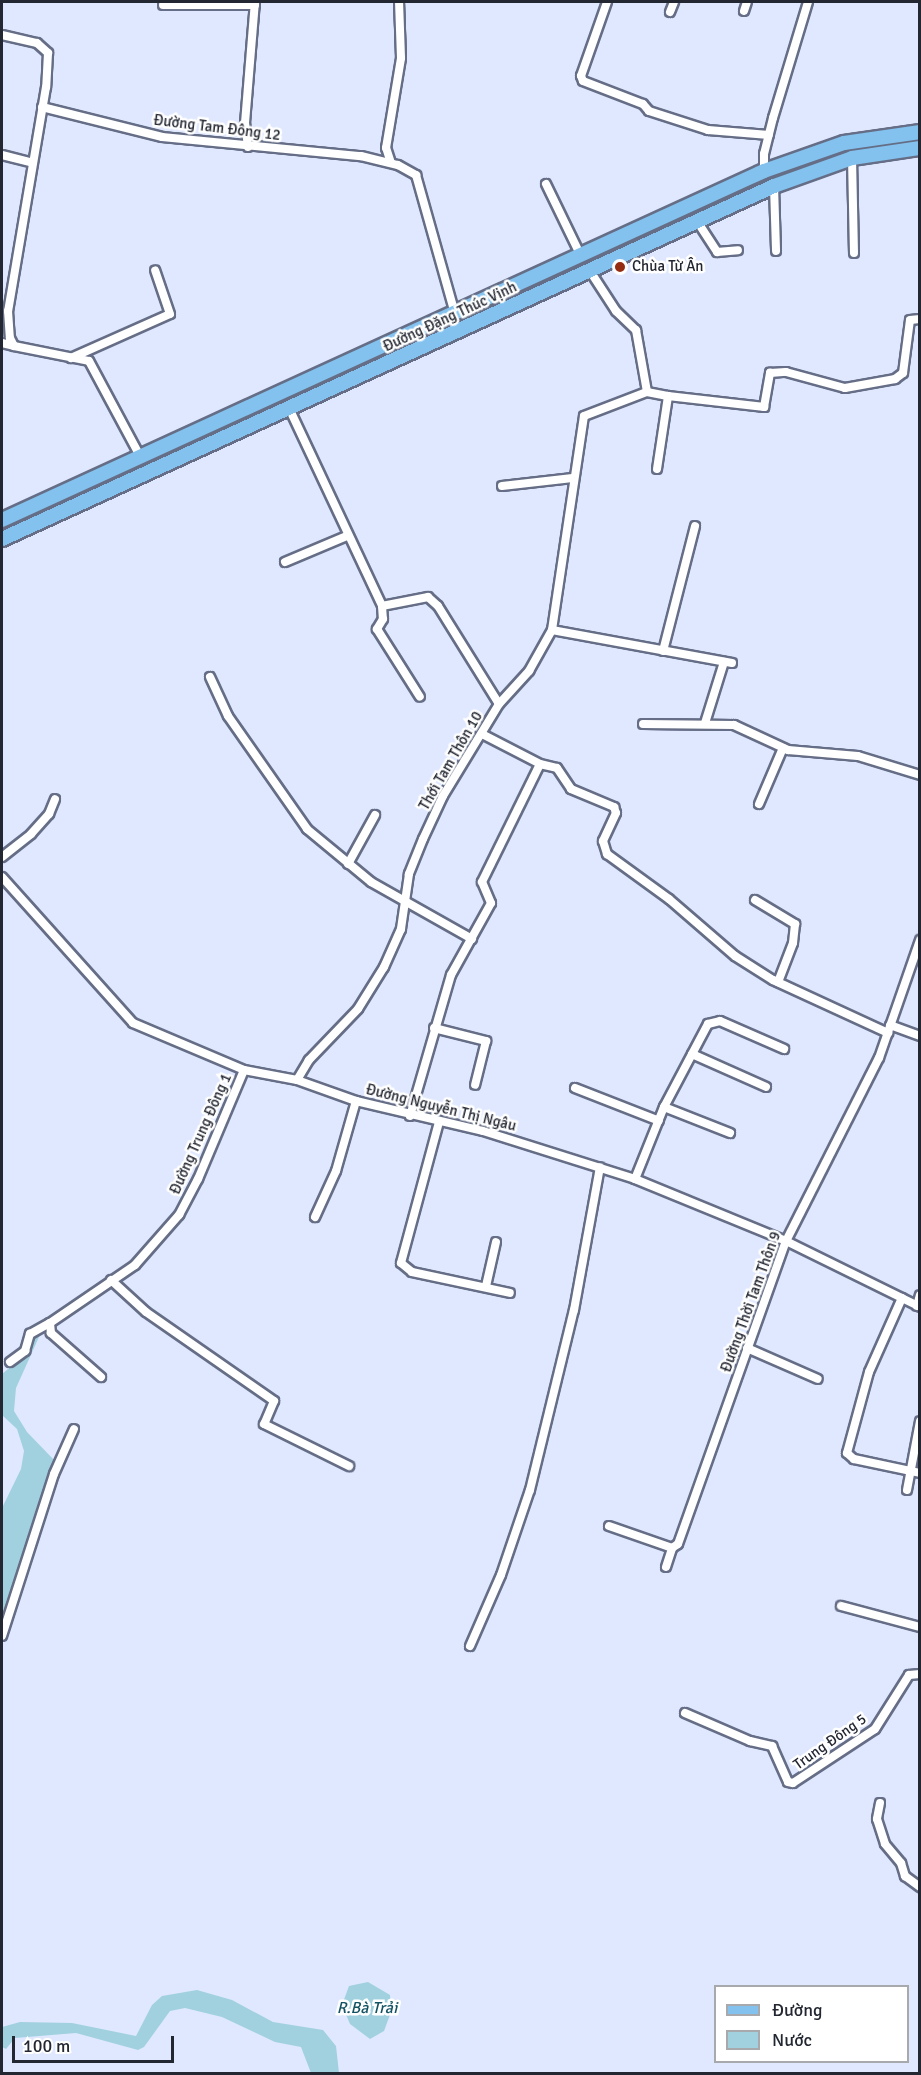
<!DOCTYPE html>
<meta charset="utf-8">
<style>
body{margin:0}
#map{position:relative;width:921px;height:2075px;overflow:hidden;background:#dfe8fe;font-family:Signika,sans-serif}
div>[style]{position:absolute}
.water>*{inset:0;background:#a1d1df}
.roads{filter:drop-shadow(2px 0 #656e86) drop-shadow(-2px 0 #656e86) drop-shadow(0 2px #656e86) drop-shadow(0 -2px #656e86)}
.street>*{height:8px;margin:-4px;padding:0 4px;transform-origin:4px;border-radius:4px;background:#fff}
.primary>*{height:14px;margin:-7px;padding:0 7px;transform-origin:7px;border-radius:7px;background:#83c2ee}
.dots>*{width:16px;height:16px;translate:-50% -50%;box-sizing:border-box;border:3px solid #fff;border-radius:50%}
span{translate:-50% -50%;white-space:nowrap;text-align:center;line-height:1.15;-webkit-text-stroke:5px #fff;paint-order:stroke}
.street-label{font-size:15px;color:#232731}
.poi-label{font-size:15px;color:#232731}
.left{translate:0 -50%;text-align:left}
.water-label{font-size:16px;color:#135363;font-style:italic}
.frame{position:absolute;inset:0;border:3px solid #232731;pointer-events:none}
.legend{position:absolute;left:714px;top:1985px;width:195px;height:78px;box-sizing:border-box;background:#fff;border:2px solid #a7a9ad;margin:0;padding:8px 10px;list-style:none;font-size:18px;color:#232731}
.legend li{display:flex;align-items:center;gap:12px;height:30px}
.legend b{width:30px;border:2px solid #a7a9ad}
.scale{position:absolute;left:12px;top:2036px;width:162px;height:27px;box-sizing:border-box;border:3px solid #232731;border-top:0;padding-left:8px;font-size:18px;line-height:21px;white-space:nowrap;color:#232731;-webkit-text-stroke:4px #fff;paint-order:stroke}
</style>
<div id="map">
<div class="water">
<div style="clip-path:polygon(43px 1328px,16px 1388px,14px 1411px,27px 1432px,55px 1461px,58px 1479px,43px 1493px,37px 1507px,2px 1622px,2px 1508px,21px 1469px,24px 1451px,17px 1429px,2px 1415px,2px 1374px,26px 1354px,32px 1336px)"></div>
<div style="clip-path:polygon(368px 1982px,390px 1995px,391px 2012px,384px 2031px,370px 2039px,350px 2024px,342px 2005px,349px 1986px)"></div>
<div style="clip-path:polygon(197px 1990px,232px 2000px,273px 2022px,323px 2030px,336px 2046px,339px 2073px,311px 2073px,301px 2047px,275px 2042px,222px 2017px,185px 2008px,170px 2011px,144px 2047px,138px 2050px,76px 2033px,15px 2038px,6px 2049px,2px 2047px,2px 2027px,20px 2022px,72px 2023px,136px 2036px,152px 2005px,162px 1996px)"></div>
</div>
<div class="roads">
<div class="street">
<div style="left:607px;top:2px;width:78px;rotate:109.4deg"></div>
<div style="left:581px;top:76px;width:5px;rotate:68deg"></div>
<div style="left:583px;top:81px;width:64px;rotate:21deg"></div>
<div style="left:643px;top:104px;width:9px;rotate:49deg"></div>
<div style="left:649px;top:111px;width:62px;rotate:17.9deg"></div>
<div style="left:708px;top:130px;width:61px;rotate:4.7deg"></div>
<div style="left:163px;top:5px;width:92px"></div>
<div style="left:744px;top:11px;width:9px;rotate:-72deg"></div>
<div style="left:670px;top:12px;width:11px;rotate:-68deg"></div>
<div style="left:2px;top:35px;width:36px;rotate:13deg"></div>
<div style="left:37px;top:43px;width:15px;rotate:42deg"></div>
<div style="left:48px;top:53px;width:34px;rotate:93deg"></div>
<div style="left:46px;top:87px;width:227px;rotate:99.6deg"></div>
<div style="left:8px;top:311px;width:27px;rotate:86deg"></div>
<div style="left:10px;top:338px;width:9px;rotate:63deg"></div>
<div style="left:14px;top:346px;width:76px;rotate:11.3deg"></div>
<div style="left:89px;top:361px;width:108px;rotate:61.8deg"></div>
<div style="left:42px;top:107px;width:124px;rotate:14deg"></div>
<div style="left:162px;top:137px;width:200px;rotate:5.5deg"></div>
<div style="left:361px;top:156px;width:38px;rotate:14deg"></div>
<div style="left:398px;top:165px;width:21px;rotate:29deg"></div>
<div style="left:416px;top:175px;width:144px;rotate:74.3deg"></div>
<div style="left:248px;top:147px;width:24px;rotate:-97deg"></div>
<div style="left:245px;top:123px;width:121px;rotate:-85.3deg"></div>
<div style="left:2px;top:155px;width:30px;rotate:14deg"></div>
<div style="left:852px;top:158px;width:95px;rotate:88.8deg"></div>
<div style="left:391px;top:163px;width:16px;rotate:-108deg"></div>
<div style="left:386px;top:148px;width:91px;rotate:-80.5deg"></div>
<div style="left:401px;top:58px;width:56px;rotate:-92deg"></div>
<div style="left:764px;top:171px;width:17px;rotate:-90deg"></div>
<div style="left:764px;top:154px;width:37px;rotate:-76deg"></div>
<div style="left:773px;top:118px;width:121px;rotate:-73.2deg"></div>
<div style="left:546px;top:184px;width:80px;rotate:64.1deg"></div>
<div style="left:774px;top:186px;width:65px;rotate:88.2deg"></div>
<div style="left:697px;top:221px;width:37px;rotate:57deg"></div>
<div style="left:717px;top:252px;width:21px;rotate:-5deg"></div>
<div style="left:590px;top:271px;width:48px;rotate:57deg"></div>
<div style="left:616px;top:311px;width:28px;rotate:44deg"></div>
<div style="left:636px;top:330px;width:63px;rotate:79.9deg"></div>
<div style="left:647px;top:392px;width:21px;rotate:11deg"></div>
<div style="left:668px;top:396px;width:97px;rotate:6.5deg"></div>
<div style="left:764px;top:407px;width:35px;rotate:-80deg"></div>
<div style="left:770px;top:373px;width:16px;rotate:-4deg"></div>
<div style="left:786px;top:372px;width:61px;rotate:15.2deg"></div>
<div style="left:845px;top:388px;width:51px;rotate:-10.2deg"></div>
<div style="left:895px;top:379px;width:10px;rotate:-37deg"></div>
<div style="left:903px;top:373px;width:53px;rotate:-82.5deg"></div>
<div style="left:910px;top:320px;width:10px;rotate:-6deg"></div>
<div style="left:2px;top:343px;width:12px;rotate:14deg"></div>
<div style="left:71px;top:358px;width:108px;rotate:-24deg"></div>
<div style="left:170px;top:314px;width:46px;rotate:-108.8deg"></div>
<div style="left:289px;top:408px;width:219px;rotate:64.8deg"></div>
<div style="left:382px;top:606px;width:47px;rotate:-11.1deg"></div>
<div style="left:428px;top:597px;width:13px;rotate:42deg"></div>
<div style="left:438px;top:606px;width:115px;rotate:58.1deg"></div>
<div style="left:499px;top:704px;width:108px;rotate:121.3deg"></div>
<div style="left:443px;top:796px;width:47px;rotate:114.9deg"></div>
<div style="left:423px;top:839px;width:38px;rotate:112deg"></div>
<div style="left:409px;top:874px;width:56px;rotate:98.3deg"></div>
<div style="left:401px;top:929px;width:42px;rotate:114.1deg"></div>
<div style="left:384px;top:967px;width:49px;rotate:121.8deg"></div>
<div style="left:358px;top:1009px;width:71px;rotate:133.9deg"></div>
<div style="left:309px;top:1060px;width:23px;rotate:121deg"></div>
<div style="left:657px;top:469px;width:74px;rotate:-81.4deg"></div>
<div style="left:502px;top:486px;width:71px;rotate:-6.4deg"></div>
<div style="left:285px;top:562px;width:67px;rotate:-22.8deg"></div>
<div style="left:382px;top:606px;width:13px;rotate:86deg"></div>
<div style="left:383px;top:619px;width:12px;rotate:121deg"></div>
<div style="left:377px;top:629px;width:80px;rotate:57.7deg"></div>
<div style="left:552px;top:630px;width:216px;rotate:-81.5deg"></div>
<div style="left:584px;top:416px;width:67px;rotate:-20.9deg"></div>
<div style="left:663px;top:651px;width:129px;rotate:-75.6deg"></div>
<div style="left:210px;top:677px;width:43px;rotate:65.2deg"></div>
<div style="left:228px;top:716px;width:138px;rotate:55deg"></div>
<div style="left:307px;top:829px;width:83px;rotate:39.6deg"></div>
<div style="left:371px;top:882px;width:116px;rotate:29.4deg"></div>
<div style="left:499px;top:704px;width:45px;rotate:-47.7deg"></div>
<div style="left:529px;top:671px;width:47px;rotate:-60.7deg"></div>
<div style="left:552px;top:630px;width:183px;rotate:10.4deg"></div>
<div style="left:705px;top:723px;width:64px;rotate:-72.7deg"></div>
<div style="left:643px;top:724px;width:91px;rotate:0.6deg"></div>
<div style="left:734px;top:725px;width:60px;rotate:24.8deg"></div>
<div style="left:788px;top:750px;width:70px;rotate:4.9deg"></div>
<div style="left:858px;top:756px;width:65px;rotate:17deg"></div>
<div style="left:482px;top:734px;width:65px;rotate:27.3deg"></div>
<div style="left:540px;top:764px;width:17px;rotate:13deg"></div>
<div style="left:557px;top:768px;width:25px;rotate:56deg"></div>
<div style="left:571px;top:789px;width:47px;rotate:22.7deg"></div>
<div style="left:614px;top:807px;width:6px;rotate:72deg"></div>
<div style="left:616px;top:813px;width:31px;rotate:115deg"></div>
<div style="left:603px;top:841px;width:14px;rotate:73deg"></div>
<div style="left:607px;top:854px;width:77px;rotate:36deg"></div>
<div style="left:669px;top:899px;width:87px;rotate:40.8deg"></div>
<div style="left:735px;top:956px;width:45px;rotate:32.3deg"></div>
<div style="left:773px;top:980px;width:127px;rotate:24.7deg"></div>
<div style="left:759px;top:804px;width:61px;rotate:-66.8deg"></div>
<div style="left:2px;top:857px;width:37px;rotate:-38deg"></div>
<div style="left:31px;top:834px;width:27px;rotate:-48deg"></div>
<div style="left:49px;top:814px;width:16px;rotate:-68deg"></div>
<div style="left:348px;top:864px;width:56px;rotate:-61.1deg"></div>
<div style="left:2px;top:877px;width:196px;rotate:48.1deg"></div>
<div style="left:133px;top:1023px;width:121px;rotate:22.9deg"></div>
<div style="left:244px;top:1070px;width:54px;rotate:10.7deg"></div>
<div style="left:297px;top:1080px;width:63px;rotate:19.6deg"></div>
<div style="left:356px;top:1101px;width:130px;rotate:13.3deg"></div>
<div style="left:483px;top:1131px;width:159px;rotate:17.5deg"></div>
<div style="left:635px;top:1179px;width:163px;rotate:22.3deg"></div>
<div style="left:786px;top:1241px;width:149px;rotate:26.2deg"></div>
<div style="left:755px;top:900px;width:47px;rotate:31deg"></div>
<div style="left:795px;top:924px;width:19px;rotate:96deg"></div>
<div style="left:793px;top:943px;width:42px;rotate:111deg"></div>
<div style="left:890px;top:1025px;width:32px;rotate:20deg"></div>
<div style="left:434px;top:1028px;width:54px;rotate:14deg"></div>
<div style="left:486px;top:1041px;width:45px;rotate:104deg"></div>
<div style="left:692px;top:1054px;width:81px;rotate:24deg"></div>
<div style="left:575px;top:1088px;width:90px;rotate:21.4deg"></div>
<div style="left:664px;top:1107px;width:71px;rotate:21.5deg"></div>
<div style="left:410px;top:1116px;width:147px;rotate:-73.8deg"></div>
<div style="left:451px;top:975px;width:82px;rotate:-60.9deg"></div>
<div style="left:491px;top:903px;width:23px;rotate:-113deg"></div>
<div style="left:482px;top:882px;width:131px;rotate:-63.8deg"></div>
<div style="left:439px;top:1122px;width:146px;rotate:105.1deg"></div>
<div style="left:401px;top:1263px;width:14px;rotate:39deg"></div>
<div style="left:412px;top:1272px;width:100px;rotate:12.1deg"></div>
<div style="left:635px;top:1179px;width:78px;rotate:-68.1deg"></div>
<div style="left:664px;top:1107px;width:94px;rotate:-62.1deg"></div>
<div style="left:708px;top:1024px;width:12px;rotate:-14deg"></div>
<div style="left:720px;top:1021px;width:70px;rotate:23.6deg"></div>
<div style="left:315px;top:1217px;width:51px;rotate:-65.5deg"></div>
<div style="left:336px;top:1171px;width:73px;rotate:-74.1deg"></div>
<div style="left:111px;top:1280px;width:47px;rotate:42.4deg"></div>
<div style="left:146px;top:1312px;width:156px;rotate:34.8deg"></div>
<div style="left:274px;top:1401px;width:25px;rotate:113deg"></div>
<div style="left:264px;top:1424px;width:95px;rotate:26.3deg"></div>
<div style="left:486px;top:1286px;width:45px;rotate:-77.2deg"></div>
<div style="left:902px;top:1298px;width:81px;rotate:114deg"></div>
<div style="left:869px;top:1372px;width:84px;rotate:105.2deg"></div>
<div style="left:847px;top:1453px;width:9px;rotate:41deg"></div>
<div style="left:854px;top:1459px;width:67px;rotate:12deg"></div>
<div style="left:917px;top:1306px;width:11px;rotate:-75deg"></div>
<div style="left:747px;top:1348px;width:77px;rotate:23.6deg"></div>
<div style="left:10px;top:1362px;width:19px;rotate:-36deg"></div>
<div style="left:25px;top:1351px;width:18px;rotate:-74deg"></div>
<div style="left:30px;top:1334px;width:23px;rotate:-29deg"></div>
<div style="left:101px;top:1377px;width:67px;rotate:-138.7deg"></div>
<div style="left:51px;top:1333px;width:10px;rotate:-96deg"></div>
<div style="left:50px;top:1323px;width:103px;rotate:-34.3deg"></div>
<div style="left:135px;top:1265px;width:67px;rotate:-48.7deg"></div>
<div style="left:179px;top:1215px;width:41px;rotate:-62.2deg"></div>
<div style="left:198px;top:1179px;width:118px;rotate:-67.1deg"></div>
<div style="left:907px;top:1490px;width:70px;rotate:-79.3deg"></div>
<div style="left:609px;top:1526px;width:67px;rotate:19.2deg"></div>
<div style="left:672px;top:1548px;width:7px;rotate:-34deg"></div>
<div style="left:678px;top:1544px;width:322px;rotate:-70.4deg"></div>
<div style="left:786px;top:1241px;width:205px;rotate:-63.1deg"></div>
<div style="left:879px;top:1058px;width:125px;rotate:-70.8deg"></div>
<div style="left:666px;top:1567px;width:20px;rotate:-72deg"></div>
<div style="left:841px;top:1606px;width:82px;rotate:14.9deg"></div>
<div style="left:2px;top:1636px;width:170px;rotate:-72.2deg"></div>
<div style="left:54px;top:1474px;width:49px;rotate:-66deg"></div>
<div style="left:470px;top:1646px;width:77px;rotate:-66.4deg"></div>
<div style="left:501px;top:1575px;width:90px;rotate:-71.2deg"></div>
<div style="left:530px;top:1490px;width:185px;rotate:-76.3deg"></div>
<div style="left:574px;top:1310px;width:145px;rotate:-79.7deg"></div>
<div style="left:685px;top:1713px;width:71px;rotate:23.3deg"></div>
<div style="left:750px;top:1741px;width:23px;rotate:13deg"></div>
<div style="left:772px;top:1746px;width:39px;rotate:66deg"></div>
<div style="left:788px;top:1782px;width:5px;rotate:11deg"></div>
<div style="left:793px;top:1783px;width:98px;rotate:-33.4deg"></div>
<div style="left:875px;top:1729px;width:64px;rotate:-57.8deg"></div>
<div style="left:909px;top:1675px;width:11px;rotate:-5deg"></div>
<div style="left:880px;top:1803px;width:16px;rotate:101deg"></div>
<div style="left:877px;top:1819px;width:26px;rotate:72deg"></div>
<div style="left:885px;top:1844px;width:25px;rotate:50deg"></div>
<div style="left:901px;top:1863px;width:14px;rotate:73deg"></div>
<div style="left:905px;top:1876px;width:19px;rotate:36deg"></div>
</div>
<div class="primary">
<div style="left:2px;top:520px;width:838px;rotate:-24.61deg"></div>
<div style="left:764px;top:171px;width:85px;rotate:-19.3deg"></div>
<div style="left:844px;top:143px;width:77px;rotate:-8.2deg"></div>
<div style="left:2px;top:539px;width:849px;rotate:-24.57deg"></div>
<div style="left:774px;top:186px;width:83px;rotate:-19.7deg"></div>
<div style="left:852px;top:158px;width:69px;rotate:-8.4deg"></div>
</div>
</div>
<div class="dots">
<div style="left:620px;top:267px;background:#942c11"></div>
</div>
<div class="street-label">
<span style="left:217px;top:128px;rotate:7deg">Đường Tam Đông 12</span>
<span style="left:450px;top:317px;rotate:-25deg">Đường Đặng Thúc Vịnh</span>
<span style="left:451px;top:761px;rotate:-60deg">Thới Tam Thôn 10</span>
<span style="left:441px;top:1108px;rotate:14deg">Đường Nguyễn Thị Ngâu</span>
<span style="left:201px;top:1134px;rotate:-66deg">Đường Trung Đông 1</span>
<span style="left:751px;top:1302px;rotate:-70deg">Đường Thời Tam Thôn 9</span>
<span style="left:830px;top:1742px;rotate:-35deg">Trung Đông 5</span>
</div>
<div class="poi-label">
<span class="left" style="left:632px;top:267px">Chùa Từ Ân</span>
</div>
<div class="water-label">
<span style="left:367px;top:2008px">R.Bà Trải</span>
</div>
<div class="frame"></div>
<ul class="legend">
<li><b style="height:8px;background:#83c2ee"></b>Đường</li>
<li><b style="height:16px;background:#a1d1df"></b>Nước</li>
</ul>
<div class="scale">100 m</div>
</div>
